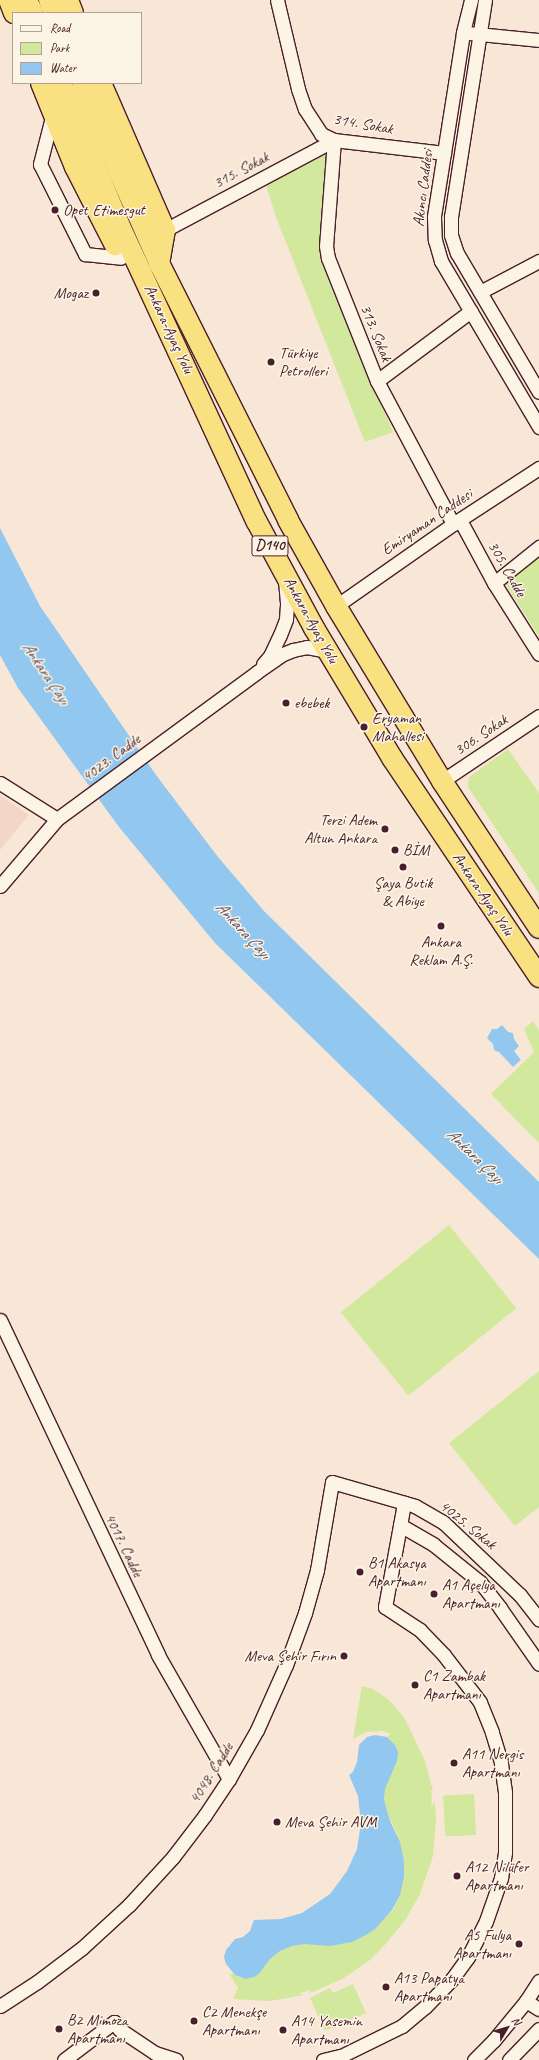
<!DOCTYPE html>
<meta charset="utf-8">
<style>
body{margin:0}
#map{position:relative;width:539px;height:2060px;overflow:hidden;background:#f8e7d6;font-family:Caveat,sans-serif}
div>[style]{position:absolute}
.built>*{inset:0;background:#f3d6c5}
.green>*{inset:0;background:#d2e89d;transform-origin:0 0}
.water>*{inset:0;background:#92c8f0}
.roads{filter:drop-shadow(1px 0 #4a1f2b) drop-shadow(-1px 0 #4a1f2b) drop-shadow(0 1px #4a1f2b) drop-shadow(0 -1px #4a1f2b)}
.minor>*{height:13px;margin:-6.5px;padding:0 6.5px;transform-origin:6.5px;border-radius:6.5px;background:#fcf5e5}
.highway>*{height:20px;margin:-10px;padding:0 10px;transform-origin:10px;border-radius:10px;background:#f9e181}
.dots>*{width:11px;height:11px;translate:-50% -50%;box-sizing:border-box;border:2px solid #fcf5e5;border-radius:50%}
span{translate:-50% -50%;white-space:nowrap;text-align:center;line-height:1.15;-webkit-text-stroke:3px #fcf5e5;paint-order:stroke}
.shield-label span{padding:1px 3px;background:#fcf5e5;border:1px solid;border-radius:3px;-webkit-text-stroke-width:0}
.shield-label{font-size:15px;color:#4a1f2b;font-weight:700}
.street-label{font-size:16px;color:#4a1f2b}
.poi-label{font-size:16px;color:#4a1f2b}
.left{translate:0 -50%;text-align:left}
.right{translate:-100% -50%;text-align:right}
.water-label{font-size:17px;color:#605266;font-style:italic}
.legend{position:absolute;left:12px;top:12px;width:130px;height:72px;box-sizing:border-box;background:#fcf5e5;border:1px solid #b59f9b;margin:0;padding:5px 7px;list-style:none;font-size:12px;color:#4a1f2b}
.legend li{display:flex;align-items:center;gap:8px;height:20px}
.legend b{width:20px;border:1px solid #b59f9b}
.north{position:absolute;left:487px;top:2008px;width:40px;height:40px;-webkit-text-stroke:3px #fcf5e5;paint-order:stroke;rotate:52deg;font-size:11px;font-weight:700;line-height:16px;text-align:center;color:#4a1f2b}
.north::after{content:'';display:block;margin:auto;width:14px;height:18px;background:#4a1f2b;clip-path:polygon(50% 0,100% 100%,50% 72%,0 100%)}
</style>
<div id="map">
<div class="built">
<div style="clip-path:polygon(0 795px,29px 815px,0 850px)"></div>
</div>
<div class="green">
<div style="clip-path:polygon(327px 151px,321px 245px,330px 284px,393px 432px,365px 442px,276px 217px,266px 185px)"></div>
<div style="clip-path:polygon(539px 554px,539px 637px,505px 583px)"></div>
<div style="clip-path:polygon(508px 749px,539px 793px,539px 893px,468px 787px,469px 777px)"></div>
<div style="clip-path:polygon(533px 1021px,539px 1030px,539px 1143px,491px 1094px,534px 1052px,524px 1029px)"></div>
<div style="left:449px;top:1225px;width:107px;height:139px;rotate:51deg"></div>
<div style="clip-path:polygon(539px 1371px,539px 1507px,515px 1526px,449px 1443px)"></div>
<div style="clip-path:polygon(362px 1686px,373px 1689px,389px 1700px,399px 1711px,406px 1721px,425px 1761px,433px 1791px,430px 1790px,432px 1795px,431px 1806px,435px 1802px,436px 1821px,433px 1856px,420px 1894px,406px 1919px,384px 1946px,370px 1960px,342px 1979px,313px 1992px,309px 1993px,311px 1990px,299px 1993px,303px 1995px,282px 1999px,269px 2001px,233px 1999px,238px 1988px,230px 1975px,232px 1973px,239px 1977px,259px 1974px,270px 1959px,280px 1951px,292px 1945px,305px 1944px,341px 1944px,366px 1935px,393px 1910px,400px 1895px,397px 1834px,386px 1811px,384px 1800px,385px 1789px,388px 1777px,396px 1764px,395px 1745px,387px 1737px,391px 1734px,383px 1731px,366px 1732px,353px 1739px)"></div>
<div style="left:474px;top:1794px;width:41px;height:31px;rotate:87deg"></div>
<div style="clip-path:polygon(353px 1984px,366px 2013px,325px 2031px,310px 1998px,330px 1988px,333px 1993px)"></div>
</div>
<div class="water">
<div style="clip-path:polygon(0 528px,40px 606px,156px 775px,218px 857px,264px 911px,539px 1182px,539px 1259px,215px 943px,119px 827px,18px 688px,0 655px)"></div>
<div style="clip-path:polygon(502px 1025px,508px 1032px,513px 1033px,514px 1039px,519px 1046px,514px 1051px,521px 1060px,513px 1067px,499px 1052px,494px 1050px,493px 1044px,487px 1038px,492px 1029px,497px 1029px)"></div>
<div style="clip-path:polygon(375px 1735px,387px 1737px,395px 1745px,398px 1752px,397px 1761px,385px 1789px,384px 1800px,390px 1821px,400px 1842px,404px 1861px,404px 1877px,400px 1895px,392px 1910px,375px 1929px,366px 1935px,352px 1942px,330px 1946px,305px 1944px,292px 1946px,280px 1951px,270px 1959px,259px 1974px,254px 1977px,246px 1979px,235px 1975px,226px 1964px,224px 1957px,226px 1950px,235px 1939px,243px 1937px,250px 1931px,254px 1920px,281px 1919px,302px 1913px,330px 1894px,347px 1871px,357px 1849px,361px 1823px,358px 1796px,349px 1775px,353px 1772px,357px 1762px,359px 1745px,367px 1737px)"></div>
</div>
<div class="roads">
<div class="minor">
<div style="left:277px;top:0;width:91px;rotate:76.7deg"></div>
<div style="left:298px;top:89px;width:21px;rotate:71deg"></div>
<div style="left:305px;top:109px;width:30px;rotate:57deg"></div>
<div style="left:321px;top:134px;width:14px;rotate:25deg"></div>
<div style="left:334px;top:140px;width:111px;rotate:6.7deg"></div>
<div style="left:471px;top:0;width:34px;rotate:104deg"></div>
<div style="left:463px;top:33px;width:186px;rotate:99deg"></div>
<div style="left:434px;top:217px;width:23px;rotate:88deg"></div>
<div style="left:435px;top:240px;width:22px;rotate:74deg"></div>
<div style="left:441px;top:261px;width:193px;rotate:59.4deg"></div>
<div style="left:485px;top:0;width:219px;rotate:98.9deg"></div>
<div style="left:451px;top:216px;width:19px;rotate:90deg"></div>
<div style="left:451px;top:235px;width:19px;rotate:72deg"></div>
<div style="left:457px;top:253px;width:161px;rotate:59.5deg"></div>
<div style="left:469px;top:33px;width:70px;rotate:5.7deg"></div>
<div style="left:53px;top:113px;width:53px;rotate:104.3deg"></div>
<div style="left:40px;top:164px;width:101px;rotate:63.4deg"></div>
<div style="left:85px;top:254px;width:36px;rotate:6deg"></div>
<div style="left:334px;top:140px;width:106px;rotate:94.3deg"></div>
<div style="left:326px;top:246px;width:12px;rotate:81deg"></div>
<div style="left:328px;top:258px;width:132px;rotate:68.3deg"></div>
<div style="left:377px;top:381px;width:162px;rotate:62deg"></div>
<div style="left:165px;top:230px;width:191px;rotate:-28deg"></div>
<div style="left:480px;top:292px;width:67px;rotate:-27.7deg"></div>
<div style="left:377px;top:381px;width:117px;rotate:-36.7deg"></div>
<div style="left:460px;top:520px;width:72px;rotate:61.6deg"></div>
<div style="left:494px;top:583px;width:84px;rotate:57.6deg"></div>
<div style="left:494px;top:583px;width:58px;rotate:-38.7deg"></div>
<div style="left:336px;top:606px;width:143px;rotate:-35deg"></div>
<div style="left:453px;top:524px;width:103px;rotate:-33.1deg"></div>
<div style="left:263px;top:664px;width:11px;rotate:-49deg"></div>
<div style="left:270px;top:656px;width:23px;rotate:-65deg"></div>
<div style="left:280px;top:635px;width:17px;rotate:-69deg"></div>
<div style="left:286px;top:619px;width:16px;rotate:-86deg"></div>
<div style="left:287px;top:603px;width:21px;rotate:-95deg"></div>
<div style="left:442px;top:781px;width:117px;rotate:-33.8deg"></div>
<div style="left:0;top:783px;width:67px;rotate:32.3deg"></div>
<div style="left:0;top:886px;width:88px;rotate:-49.6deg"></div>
<div style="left:57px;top:819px;width:248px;rotate:-36.3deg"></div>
<div style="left:257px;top:672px;width:32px;rotate:-35deg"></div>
<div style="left:283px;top:654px;width:11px;rotate:-22deg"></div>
<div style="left:293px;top:650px;width:14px;rotate:-12deg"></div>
<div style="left:307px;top:647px;width:21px;rotate:11deg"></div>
<div style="left:0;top:1320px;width:370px;rotate:64.7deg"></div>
<div style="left:158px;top:1655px;width:143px;rotate:60.2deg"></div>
<div style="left:400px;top:1525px;width:39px;rotate:30deg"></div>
<div style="left:434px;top:1545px;width:59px;rotate:38.8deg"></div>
<div style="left:480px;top:1582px;width:33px;rotate:52deg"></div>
<div style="left:500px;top:1608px;width:68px;rotate:55.1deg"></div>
<div style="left:526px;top:2001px;width:15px;rotate:32deg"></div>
<div style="left:0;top:2006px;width:44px;rotate:-33deg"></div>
<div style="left:37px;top:1982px;width:56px;rotate:-37.1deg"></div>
<div style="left:82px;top:1948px;width:64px;rotate:-42.5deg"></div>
<div style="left:129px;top:1905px;width:65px;rotate:-47.5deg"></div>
<div style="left:173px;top:1857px;width:53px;rotate:-52.7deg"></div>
<div style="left:205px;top:1815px;width:43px;rotate:-56.3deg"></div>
<div style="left:229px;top:1779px;width:56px;rotate:-60.3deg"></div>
<div style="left:257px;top:1730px;width:71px;rotate:-66deg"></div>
<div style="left:286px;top:1665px;width:55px;rotate:-69.9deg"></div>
<div style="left:305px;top:1613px;width:45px;rotate:-74.4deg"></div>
<div style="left:317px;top:1570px;width:89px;rotate:-80.3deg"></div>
<div style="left:332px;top:1482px;width:86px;rotate:16.1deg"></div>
<div style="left:415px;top:1506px;width:32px;rotate:30deg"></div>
<div style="left:443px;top:1522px;width:106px;rotate:43.5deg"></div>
<div style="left:520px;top:1595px;width:31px;rotate:52deg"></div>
<div style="left:64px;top:2060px;width:63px;rotate:-37.2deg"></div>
<div style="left:114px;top:2022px;width:9px;rotate:54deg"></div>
<div style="left:119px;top:2029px;width:43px;rotate:33.7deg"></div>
<div style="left:155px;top:2053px;width:22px;rotate:18deg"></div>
<div style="left:323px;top:2060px;width:18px;rotate:-13deg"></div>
<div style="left:341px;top:2056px;width:68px;rotate:-26.2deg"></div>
<div style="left:402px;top:2026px;width:30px;rotate:-40deg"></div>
<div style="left:425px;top:2007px;width:39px;rotate:-46deg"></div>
<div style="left:452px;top:1979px;width:27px;rotate:-54deg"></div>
<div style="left:468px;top:1957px;width:40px;rotate:-63.4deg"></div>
<div style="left:486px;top:1921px;width:46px;rotate:-70.8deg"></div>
<div style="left:501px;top:1878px;width:26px;rotate:-81deg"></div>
<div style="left:505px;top:1852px;width:60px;rotate:-90deg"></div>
<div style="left:505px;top:1792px;width:30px;rotate:-98deg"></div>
<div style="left:501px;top:1762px;width:31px;rotate:-107deg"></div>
<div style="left:492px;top:1732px;width:32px;rotate:-112deg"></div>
<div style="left:480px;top:1702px;width:59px;rotate:-127.5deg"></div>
<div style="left:444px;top:1655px;width:35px;rotate:-134deg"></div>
<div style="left:420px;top:1630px;width:42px;rotate:-146.7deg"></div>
<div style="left:385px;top:1607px;width:106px;rotate:-79.6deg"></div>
<div style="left:474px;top:2060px;width:28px;rotate:-45deg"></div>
<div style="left:494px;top:2040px;width:50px;rotate:-50.6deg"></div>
<div style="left:526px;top:2001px;width:24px;rotate:-57deg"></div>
<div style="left:509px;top:2060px;width:43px;rotate:-45.9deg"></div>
</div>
<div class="highway">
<div style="left:9px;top:0;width:14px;rotate:69deg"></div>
<div style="left:27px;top:0;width:14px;rotate:65deg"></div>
<div style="left:49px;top:0;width:14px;rotate:69deg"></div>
<div style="left:68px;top:0;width:14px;rotate:69deg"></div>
<div style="left:41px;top:83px;width:91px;rotate:68deg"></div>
<div style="left:75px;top:167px;width:88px;rotate:62.9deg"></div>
<div style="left:61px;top:83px;width:152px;rotate:67.6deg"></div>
<div style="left:119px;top:224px;width:328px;rotate:65.2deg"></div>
<div style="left:257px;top:522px;width:120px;rotate:61.7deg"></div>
<div style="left:314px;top:628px;width:152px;rotate:59deg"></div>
<div style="left:392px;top:758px;width:264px;rotate:56.1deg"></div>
<div style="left:82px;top:83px;width:94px;rotate:67.5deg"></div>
<div style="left:118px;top:170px;width:102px;rotate:66.2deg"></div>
<div style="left:159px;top:263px;width:288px;rotate:63.3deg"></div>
<div style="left:288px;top:520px;width:98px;rotate:60.8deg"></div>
<div style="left:336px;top:606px;width:205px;rotate:58.8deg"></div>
<div style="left:442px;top:781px;width:176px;rotate:56.6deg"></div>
<div style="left:101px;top:83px;width:160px;rotate:66.5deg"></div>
<div style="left:165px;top:230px;width:34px;rotate:100deg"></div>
</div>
</div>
<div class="dots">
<div style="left:55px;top:210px;background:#4a1f2b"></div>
<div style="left:96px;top:293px;background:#4a1f2b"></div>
<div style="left:271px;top:362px;background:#4a1f2b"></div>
<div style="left:286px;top:703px;background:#4a1f2b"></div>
<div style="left:364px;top:727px;background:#4a1f2b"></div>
<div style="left:385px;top:829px;background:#4a1f2b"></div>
<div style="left:395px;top:850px;background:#4a1f2b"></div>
<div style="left:403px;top:867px;background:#4a1f2b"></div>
<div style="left:441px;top:926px;background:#4a1f2b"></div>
<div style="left:360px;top:1572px;background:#4a1f2b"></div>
<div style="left:434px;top:1594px;background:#4a1f2b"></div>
<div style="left:344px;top:1656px;background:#4a1f2b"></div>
<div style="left:415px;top:1685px;background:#4a1f2b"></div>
<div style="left:454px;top:1763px;background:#4a1f2b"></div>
<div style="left:277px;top:1822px;background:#4a1f2b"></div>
<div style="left:457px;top:1876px;background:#4a1f2b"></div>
<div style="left:519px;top:1944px;background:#4a1f2b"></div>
<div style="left:386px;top:1987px;background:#4a1f2b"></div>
<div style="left:194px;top:2021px;background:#4a1f2b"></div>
<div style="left:59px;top:2029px;background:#4a1f2b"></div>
<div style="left:283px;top:2030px;background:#4a1f2b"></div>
</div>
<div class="shield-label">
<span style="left:270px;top:546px">D140</span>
</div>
<div class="street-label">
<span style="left:363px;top:124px;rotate:10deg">314. Sokak</span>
<span style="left:241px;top:170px;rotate:-28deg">315. Sokak</span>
<span style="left:423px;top:188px;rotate:-83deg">Akıncı Caddesi</span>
<span style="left:169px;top:329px;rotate:65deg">Ankara-Ayaş Yolu</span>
<span style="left:376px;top:333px;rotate:68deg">313. Sokak</span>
<span style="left:427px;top:522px;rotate:-34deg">Emiryaman Caddesi</span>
<span style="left:507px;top:569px;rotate:60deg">305. Cadde</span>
<span style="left:311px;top:620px;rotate:61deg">Ankara-Ayaş Yolu</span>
<span style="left:481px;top:735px;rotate:-34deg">306. Sokak</span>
<span style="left:111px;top:758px;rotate:-37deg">4023. Cadde</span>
<span style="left:483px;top:894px;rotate:56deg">Ankara-Ayaş Yolu</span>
<span style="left:468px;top:1525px;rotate:39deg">4025. Sokak</span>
<span style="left:124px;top:1545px;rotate:64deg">4017. Cadde</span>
<span style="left:211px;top:1773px;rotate:-58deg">4048. Cadde</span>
</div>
<div class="poi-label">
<span class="left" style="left:63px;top:210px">Opet Etimesgut</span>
<span class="right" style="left:88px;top:293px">Mogaz</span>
<span class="left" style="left:279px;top:362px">Türkiye<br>Petrolleri</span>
<span class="left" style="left:294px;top:703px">ebebek</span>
<span class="left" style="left:372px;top:727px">Eryaman<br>Mahallesi</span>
<span class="right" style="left:377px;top:829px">Terzi Adem<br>Altun Ankara</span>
<span class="left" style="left:403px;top:850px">BİM</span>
<span style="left:403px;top:892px">Şaya Butik<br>&amp; Abiye</span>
<span style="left:441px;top:951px">Ankara<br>Reklam A.Ş.</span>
<span class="left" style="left:368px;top:1572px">B1 Akasya<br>Apartmanı</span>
<span class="left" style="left:442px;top:1594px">A1 Açelya<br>Apartmanı</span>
<span class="right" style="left:336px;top:1656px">Meva Şehir Fırın</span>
<span class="left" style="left:423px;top:1685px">C1 Zambak<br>Apartmanı</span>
<span class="left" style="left:462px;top:1763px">A11 Nergis<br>Apartmanı</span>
<span class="left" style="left:285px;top:1822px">Meva Şehir AVM</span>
<span class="left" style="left:465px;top:1876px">A12 Nilüfer<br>Apartmanı</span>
<span class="right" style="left:511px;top:1944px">A5 Fulya<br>Apartmanı</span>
<span class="left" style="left:394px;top:1987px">A13 Papatya<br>Apartmanı</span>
<span class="left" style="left:202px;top:2021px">C2 Menekşe<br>Apartmanı</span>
<span class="left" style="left:67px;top:2029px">B2 Mimoza<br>Apartmanı</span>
<span class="left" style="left:291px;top:2030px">A14 Yasemin<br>Apartmanı</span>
</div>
<div class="water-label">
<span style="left:46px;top:673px;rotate:56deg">Ankara Çayı</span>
<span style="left:243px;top:930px;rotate:47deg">Ankara Çayı</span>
<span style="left:475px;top:1156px;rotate:44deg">Ankara Çayı</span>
</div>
<ul class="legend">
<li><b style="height:5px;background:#fcf5e5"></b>Road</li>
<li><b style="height:11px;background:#d2e89d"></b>Park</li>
<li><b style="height:11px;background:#92c8f0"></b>Water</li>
</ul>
<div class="north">N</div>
</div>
